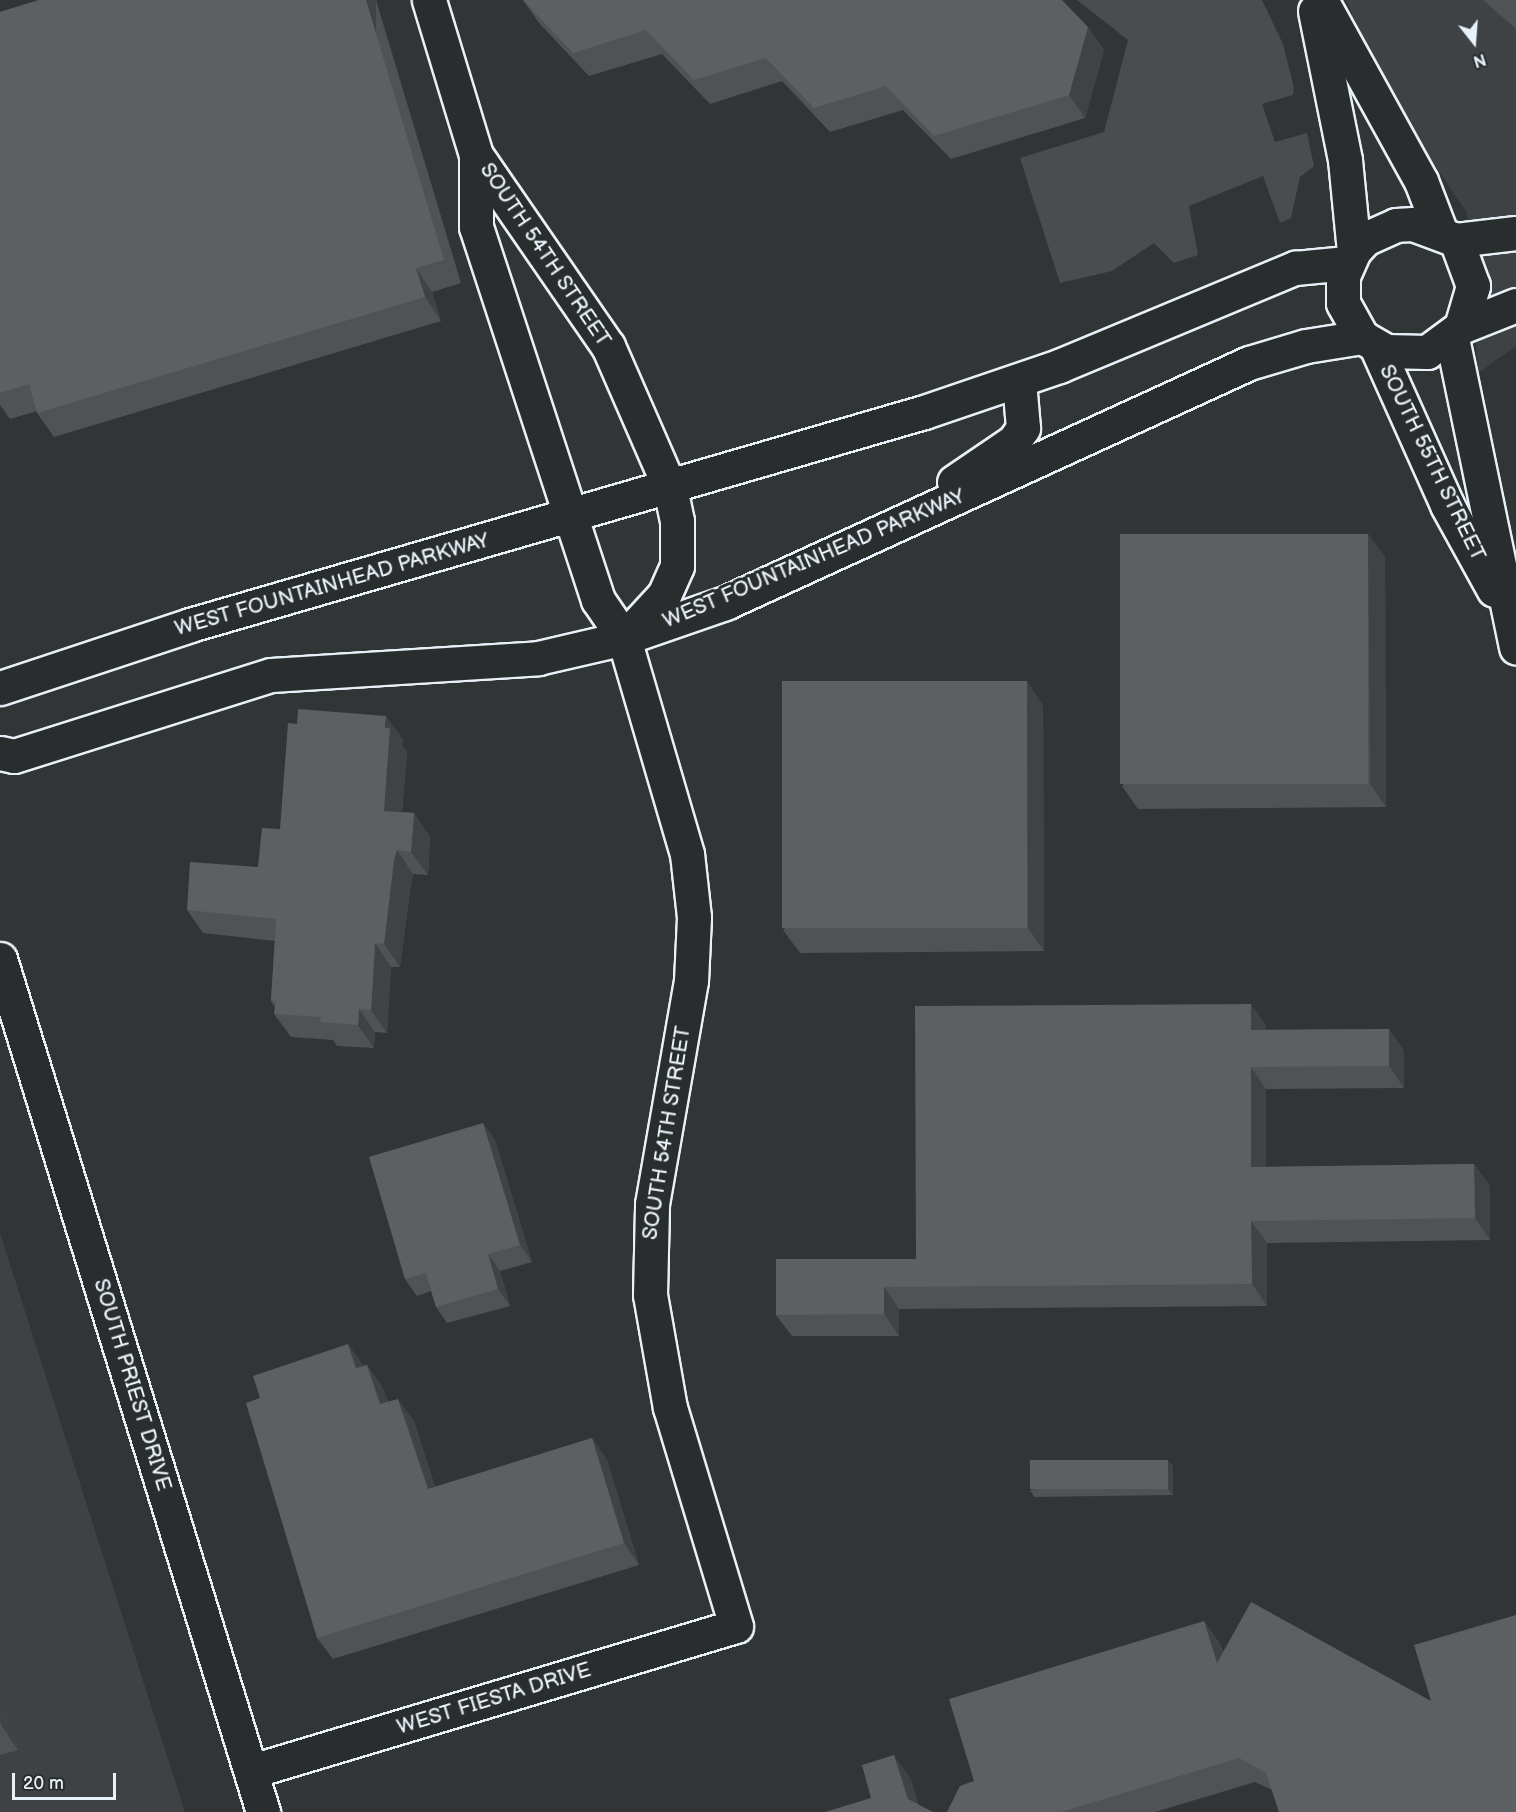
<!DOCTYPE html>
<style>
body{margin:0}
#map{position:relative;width:1516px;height:1812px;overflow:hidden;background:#323536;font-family:"Balsamiq Sans",sans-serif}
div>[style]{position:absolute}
.built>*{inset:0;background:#3f4244}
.green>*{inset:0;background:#494d4f}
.roads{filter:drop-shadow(2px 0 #e8f1f8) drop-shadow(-2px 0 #e8f1f8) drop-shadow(0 2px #e8f1f8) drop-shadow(0 -2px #e8f1f8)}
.street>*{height:33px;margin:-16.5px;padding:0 16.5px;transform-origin:16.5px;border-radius:16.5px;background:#2a2d2e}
.secondary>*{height:33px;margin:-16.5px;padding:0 16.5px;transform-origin:16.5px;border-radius:16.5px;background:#2a2d2e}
.wall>*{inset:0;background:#4f5355}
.shaded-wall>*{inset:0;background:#404345;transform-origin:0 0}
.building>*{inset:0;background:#5c6063;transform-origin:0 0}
span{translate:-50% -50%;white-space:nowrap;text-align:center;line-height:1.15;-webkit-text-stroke:6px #2a2d2e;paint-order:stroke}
.street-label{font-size:21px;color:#e8f1f8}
.north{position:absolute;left:1444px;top:12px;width:60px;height:60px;-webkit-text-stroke:4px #2a2d2e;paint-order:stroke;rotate:163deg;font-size:16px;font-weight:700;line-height:24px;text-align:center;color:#e8f1f8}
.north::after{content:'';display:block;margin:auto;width:21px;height:27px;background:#e8f1f8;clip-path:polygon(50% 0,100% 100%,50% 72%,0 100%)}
.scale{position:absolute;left:12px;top:1773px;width:104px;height:27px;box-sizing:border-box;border:3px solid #e8f1f8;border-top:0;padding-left:8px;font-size:18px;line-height:21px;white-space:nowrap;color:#e8f1f8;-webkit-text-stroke:4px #2a2d2e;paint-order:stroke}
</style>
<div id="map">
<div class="built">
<div style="clip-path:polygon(1346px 0,1516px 0,1516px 346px,1478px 373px,1467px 213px,1392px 102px)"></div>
<div style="clip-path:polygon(0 1233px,185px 1812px,0 1812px)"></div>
</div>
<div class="green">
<div style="clip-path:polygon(1077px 0,1262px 0,1283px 44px,1294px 88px,1293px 95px,1262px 104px,1275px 142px,1307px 133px,1314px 166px,1300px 177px,1291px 218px,1280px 223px,1263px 176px,1189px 206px,1198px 255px,1174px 263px,1154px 243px,1112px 271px,1060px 283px,1020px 158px,1104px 132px,1128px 40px)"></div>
</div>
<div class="roads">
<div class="street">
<div style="left:1321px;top:0;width:207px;rotate:61.1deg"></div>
<div style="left:1421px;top:181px;width:56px;rotate:69deg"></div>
<div style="left:1315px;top:11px;width:152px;rotate:78.6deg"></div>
<div style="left:1345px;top:160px;width:91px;rotate:84.4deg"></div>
<div style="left:476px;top:155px;width:232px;rotate:55.4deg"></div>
<div style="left:608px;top:346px;width:155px;rotate:66.4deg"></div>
<div style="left:670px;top:488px;width:34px;rotate:78deg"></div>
<div style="left:677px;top:521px;width:45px;rotate:90deg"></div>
<div style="left:677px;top:566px;width:32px;rotate:114deg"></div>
<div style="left:664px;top:595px;width:56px;rotate:132.8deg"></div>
<div style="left:1456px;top:240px;width:60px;rotate:-6.7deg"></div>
<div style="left:1461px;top:327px;width:43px;rotate:-73.7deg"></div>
<div style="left:1473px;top:286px;width:49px;rotate:-110.3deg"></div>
<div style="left:1456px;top:240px;width:46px;rotate:-159.6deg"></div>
<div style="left:1413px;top:224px;width:17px;rotate:177deg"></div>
<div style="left:1396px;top:225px;width:34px;rotate:156deg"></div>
<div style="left:1365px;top:239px;width:16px;rotate:133deg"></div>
<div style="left:1354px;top:251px;width:27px;rotate:114deg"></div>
<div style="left:1343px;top:276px;width:27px;rotate:90deg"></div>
<div style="left:1343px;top:303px;width:39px;rotate:61deg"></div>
<div style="left:1362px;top:337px;width:28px;rotate:30deg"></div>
<div style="left:1386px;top:351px;width:41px;rotate:1.4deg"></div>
<div style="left:1427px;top:352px;width:42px;rotate:-36.3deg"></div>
<div style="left:1461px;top:327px;width:59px;rotate:-21.8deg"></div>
<div style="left:1452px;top:338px;width:316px;rotate:78.3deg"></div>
<div style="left:1376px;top:346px;width:174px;rotate:65.9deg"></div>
<div style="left:1447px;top:505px;width:97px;rotate:61.1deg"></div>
<div style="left:954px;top:482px;width:73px;rotate:-34.3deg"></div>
<div style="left:1014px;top:441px;width:16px;rotate:-55deg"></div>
<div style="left:1023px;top:428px;width:47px;rotate:-94.9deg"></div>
<div style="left:0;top:688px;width:200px;rotate:-18.3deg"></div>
<div style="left:190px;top:625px;width:764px;rotate:-16.18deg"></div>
<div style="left:924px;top:412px;width:143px;rotate:-18.8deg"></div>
<div style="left:1059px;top:366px;width:256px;rotate:-22.6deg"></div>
<div style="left:1295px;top:268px;width:52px;rotate:-5.5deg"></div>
<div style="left:0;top:753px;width:14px;rotate:12deg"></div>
<div style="left:14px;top:756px;width:269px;rotate:-17.5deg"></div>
<div style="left:271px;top:675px;width:268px;rotate:-3.6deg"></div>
<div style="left:538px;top:658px;width:88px;rotate:-13.1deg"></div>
<div style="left:624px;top:638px;width:107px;rotate:-19.1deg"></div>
<div style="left:725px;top:603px;width:576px;rotate:-24.61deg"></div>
<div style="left:1249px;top:363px;width:59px;rotate:-16.6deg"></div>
<div style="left:1306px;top:346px;width:57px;rotate:-9.1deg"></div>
<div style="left:252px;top:1771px;width:505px;rotate:-16.68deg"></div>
<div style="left:736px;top:1626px;width:228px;rotate:-106.8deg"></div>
<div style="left:670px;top:1408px;width:115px;rotate:-100deg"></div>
<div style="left:650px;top:1295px;width:91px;rotate:-88.7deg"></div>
<div style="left:652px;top:1204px;width:226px;rotate:-80.1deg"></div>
<div style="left:691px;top:981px;width:64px;rotate:-87.3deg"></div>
<div style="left:694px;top:917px;width:63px;rotate:-96.3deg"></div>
<div style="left:687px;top:854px;width:225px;rotate:-106.3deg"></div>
<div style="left:624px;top:638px;width:46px;rotate:-124.4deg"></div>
<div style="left:598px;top:600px;width:392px;rotate:-108.1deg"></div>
<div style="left:476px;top:227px;width:72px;rotate:-90deg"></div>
<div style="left:476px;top:155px;width:162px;rotate:-106.9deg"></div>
</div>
<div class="secondary">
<div style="left:0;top:959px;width:893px;rotate:72.86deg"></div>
</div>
</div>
<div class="wall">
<div style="clip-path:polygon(39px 0,376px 0,461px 283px,432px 292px,441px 321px,54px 437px,37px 413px,37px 411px,10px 419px,0 405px,0 12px)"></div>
<div style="clip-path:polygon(523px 0,1088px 27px,1104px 50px,1085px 118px,951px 159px,903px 110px,830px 132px,782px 81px,710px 104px,662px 54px,589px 76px,539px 23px)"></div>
<div style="clip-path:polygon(1483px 0,1516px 0,1516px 29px)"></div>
<div style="clip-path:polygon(1368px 534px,1385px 557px,1386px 807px,1138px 809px,1122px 786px)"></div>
<div style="clip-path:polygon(1043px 705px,1044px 951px,800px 953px,783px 930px)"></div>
<div style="clip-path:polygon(403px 739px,402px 745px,407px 752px,402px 812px,414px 813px,430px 837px,428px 875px,413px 874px,411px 884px,400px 967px,391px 967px,387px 1033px,375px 1032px,374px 1048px,337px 1046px,333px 1040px,291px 1037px,274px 1014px,275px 1007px,271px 1001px,275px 941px,203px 933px,187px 910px,258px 867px,280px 829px)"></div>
<div style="clip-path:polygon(1266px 1025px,1266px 1030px,1389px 1029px,1404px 1051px,1404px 1088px,1266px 1089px,1266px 1167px,1474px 1164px,1490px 1186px,1490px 1240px,1267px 1243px,1267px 1306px,899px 1309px,899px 1336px,792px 1336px,776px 1315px,916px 1259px)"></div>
<div style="clip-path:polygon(483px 1123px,495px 1140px,532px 1262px,500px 1271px,510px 1306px,447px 1323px,436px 1307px,431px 1291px,417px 1296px,405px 1279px)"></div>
<div style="clip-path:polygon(367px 1365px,382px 1387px,388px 1402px,414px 1421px,435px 1487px,592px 1438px,607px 1460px,639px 1565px,333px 1659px,317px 1638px,364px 1366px)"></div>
<div style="clip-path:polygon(1173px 1466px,1173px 1495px,1034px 1497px,1030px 1490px)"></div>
<div style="clip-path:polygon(1204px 1621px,1220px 1644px,1223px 1652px,1431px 1701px,1516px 1812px,1272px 1790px,1255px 1782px,1155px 1812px,947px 1812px,974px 1781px)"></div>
<div style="clip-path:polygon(0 1691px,18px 1750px,0 1755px)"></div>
</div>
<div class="shaded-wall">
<div style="left:366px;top:0;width:10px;height:271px"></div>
<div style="clip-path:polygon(1088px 27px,1104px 50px,1085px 118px,1069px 95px)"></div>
<div style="clip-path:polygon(416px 268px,432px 292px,441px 321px,425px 297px)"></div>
<div style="clip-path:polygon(1368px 534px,1385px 557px,1386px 807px,1370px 784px)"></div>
<div style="clip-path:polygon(1027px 681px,1043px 705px,1044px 951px,1028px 928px)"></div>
<div style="clip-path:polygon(386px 716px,403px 739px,402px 745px,407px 752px,400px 834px,384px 811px)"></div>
<div style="clip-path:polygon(414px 813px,430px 837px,428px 875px,411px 852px)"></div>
<div style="clip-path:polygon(397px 850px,413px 874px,411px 884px,400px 967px,384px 944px,394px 860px)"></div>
<div style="clip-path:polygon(375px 943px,391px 967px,387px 1033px,371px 1010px)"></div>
<div style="clip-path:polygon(1251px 1004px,1266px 1025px,1266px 1052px,1251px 1030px)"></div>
<div style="clip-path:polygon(359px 1009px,375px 1032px,374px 1048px,358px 1025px)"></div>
<div style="clip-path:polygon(1389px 1029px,1404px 1051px,1404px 1088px,1389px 1066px)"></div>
<div style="clip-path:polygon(1251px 1067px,1266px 1089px,1266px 1189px,1251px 1167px)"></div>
<div style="clip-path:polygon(483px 1123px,495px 1140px,532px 1262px,520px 1245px)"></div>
<div style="clip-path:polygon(1474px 1164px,1490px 1186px,1490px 1240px,1475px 1218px)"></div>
<div style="clip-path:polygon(1251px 1221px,1267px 1243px,1267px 1306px,1252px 1284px)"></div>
<div style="clip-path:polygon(488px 1254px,500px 1271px,510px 1306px,498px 1289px)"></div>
<div style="clip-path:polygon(884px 1287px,899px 1309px,899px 1336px,884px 1314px)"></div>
<div style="clip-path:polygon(348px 1344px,364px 1366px,356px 1368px)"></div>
<div style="clip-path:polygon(367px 1365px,382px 1387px,396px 1426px,380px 1404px)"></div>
<div style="clip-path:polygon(398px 1399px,414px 1421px,443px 1511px,428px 1489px)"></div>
<div style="clip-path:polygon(592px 1438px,607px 1460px,639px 1565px,624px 1543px)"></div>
<div style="clip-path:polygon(1168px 1460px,1173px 1466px,1173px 1495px,1168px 1489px)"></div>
<div style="clip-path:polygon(1204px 1621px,1220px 1644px,1233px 1686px,1217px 1663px)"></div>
<div style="clip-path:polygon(0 1691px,18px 1750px,2px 1726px,0 1721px)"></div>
<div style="clip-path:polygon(894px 1755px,911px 1779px,921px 1812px,908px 1799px)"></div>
</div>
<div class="building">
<div style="clip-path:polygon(39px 0,366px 0,444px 260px,416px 268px,425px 297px,37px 413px,29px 384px,0 393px,0 12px)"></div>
<div style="clip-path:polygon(523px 0,1062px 0,1088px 27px,1069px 95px,934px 136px,886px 86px,814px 108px,766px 58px,694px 80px,646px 30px,573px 53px)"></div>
<div style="left:1368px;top:534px;width:250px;height:248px;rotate:90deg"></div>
<div style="left:1027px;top:681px;width:247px;height:245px;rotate:90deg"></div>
<div style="clip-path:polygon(298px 709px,386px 716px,385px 728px,390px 728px,384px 811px,414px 813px,411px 852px,397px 850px,394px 860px,384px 944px,375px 943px,371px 1010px,359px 1009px,358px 1025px,320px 1022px,321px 1017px,274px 1014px,276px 1001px,271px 1001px,276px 919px,187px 910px,190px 862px,258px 867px,262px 828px,280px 829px,288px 723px,297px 724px)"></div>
<div style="clip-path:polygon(1251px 1004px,1251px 1030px,1389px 1029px,1389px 1066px,1251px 1067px,1251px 1167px,1474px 1164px,1475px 1218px,1251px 1221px,1252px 1284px,884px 1287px,884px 1314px,776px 1315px,776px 1259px,916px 1259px,915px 1006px)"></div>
<div style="clip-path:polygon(483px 1123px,520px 1245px,488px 1254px,498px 1289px,436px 1307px,426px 1273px,405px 1279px,369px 1157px)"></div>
<div style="clip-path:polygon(348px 1344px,356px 1368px,367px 1365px,380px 1404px,398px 1399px,428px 1489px,592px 1438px,624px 1543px,317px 1638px,246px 1403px,260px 1398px,253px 1376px)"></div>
<div style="left:1168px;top:1460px;width:29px;height:138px;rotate:90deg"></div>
<div style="clip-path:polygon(1251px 1602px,1431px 1701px,1414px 1645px,1516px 1615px,1516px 1812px,1279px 1812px,1266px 1773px,1239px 1758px,1061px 1812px,947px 1812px,960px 1786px,974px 1781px,949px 1699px,1204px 1621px,1217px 1663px)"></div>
<div style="clip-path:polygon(894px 1755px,908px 1799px,933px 1812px,825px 1812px,871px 1798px,862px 1765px)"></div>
</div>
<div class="street-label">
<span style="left:545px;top:255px;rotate:56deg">SOUTH 54TH STREET</span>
<span style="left:1432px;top:463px;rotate:64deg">SOUTH 55TH STREET</span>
<span style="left:814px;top:559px;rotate:-23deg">WEST FOUNTAINHEAD PARKWAY</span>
<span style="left:332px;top:585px;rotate:-16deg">WEST FOUNTAINHEAD PARKWAY</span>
<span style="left:667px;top:1133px;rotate:-81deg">SOUTH 54TH STREET</span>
<span style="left:132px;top:1385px;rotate:73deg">SOUTH PRIEST DRIVE</span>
<span style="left:494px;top:1699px;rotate:-17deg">WEST FIESTA DRIVE</span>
</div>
<div class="north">N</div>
<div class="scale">20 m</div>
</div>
